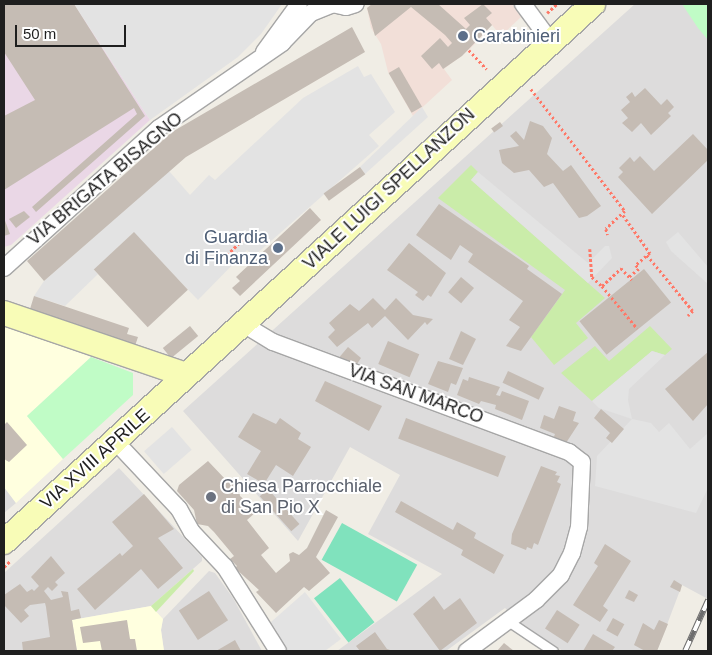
<!DOCTYPE html>
<style>
body{margin:0}
#map{position:relative;width:712px;height:655px;overflow:hidden;background:#f0ede5;font-family:Arial,sans-serif}
div>[style]{position:absolute}
.residential>*{inset:0;background:#dddcdc}
.industrial>*{inset:0;background:#ead7e6}
.education>*{inset:0;background:#ffffdf}
.military>*{inset:0;background:#f2dfd8}
.grass>*{inset:0;background:#caeca9}
.park>*{inset:0;background:#c0fcc6}
.pitch>*{inset:0;background:#80e2bd;transform-origin:0 0}
.parking>*{inset:0;background:#e3e3e3;transform-origin:0 0}
.building>*{inset:0;background:#c5bcb4;transform-origin:0 0}
.path>*{height:2.5px;margin-top:-1.25px;transform-origin:0;background:repeating-linear-gradient(90deg,#ff7867 0 2.5px,transparent 0 5px)}
.roads{filter:drop-shadow(1px 0 #a6a6a6) drop-shadow(-1px 0 #a6a6a6) drop-shadow(0 1px #a6a6a6) drop-shadow(0 -1px #a6a6a6)}
.lane>*{height:9px;margin:-4.5px;padding:0 4.5px;transform-origin:4.5px;border-radius:4.5px;background:#fff}
.street>*{height:16px;margin:-8px;padding:0 8px;transform-origin:8px;border-radius:8px;background:#fff}
.secondary>*{height:24px;margin:-12px;padding:0 12px;transform-origin:12px;border-radius:12px;background:#f8fcb7}
.rail>*{height:5.5px;margin-top:-2.75px;transform-origin:0;background:repeating-linear-gradient(90deg,#fff 0 11px,#6d6d6d 0 22px);box-sizing:border-box;border-block:1px solid #6d6d6d}
.dots>*{width:14px;height:14px;translate:-50% -50%;box-sizing:border-box;border:2px solid #fff;border-radius:50%}
span{translate:-50% -50%;white-space:nowrap;text-align:center;line-height:1.15;-webkit-text-stroke:4px #fff;paint-order:stroke}
.service-label{font-size:18px;color:#4e5e75}
.left{translate:0 -50%;text-align:left}
.right{translate:-100% -50%;text-align:right}
.street-label{font-size:18px;color:#1f1f1f}
.worship-label{font-size:18px;color:#5b616d}
.frame{position:absolute;inset:0;border:5px solid #1f1f1f;pointer-events:none}
.scale{position:absolute;left:15px;top:25px;width:111px;height:22px;box-sizing:border-box;border:2px solid #1f1f1f;border-top:0;padding-left:6px;font-size:15px;line-height:18px;white-space:nowrap;color:#1f1f1f;-webkit-text-stroke:4px #fff;paint-order:stroke}
</style>
<div id="map">
<div class="residential">
<div style="clip-path:polygon(635px 4px,708px 4px,708px 599px,682px 585px,657px 651px,563px 651px,522px 625px,505px 608px,446px 651px,337px 651px,442px 574px,368px 534px,400px 475px,350px 447px,298px 541px,183px 411px)"></div>
<div style="clip-path:polygon(119px 468px,202px 557px,202px 561px,151px 606px,72px 620px,77px 651px,4px 651px,4px 573px)"></div>
<div style="clip-path:polygon(4px 487px,16px 503px,4px 513px)"></div>
<div style="clip-path:polygon(209px 571px,215px 573px,233px 598px,262px 651px,164px 651px,161px 630px,163px 619px)"></div>
</div>
<div class="industrial">
<div style="clip-path:polygon(4px 4px,74px 4px,150px 120px,11px 245px,4px 247px)"></div>
</div>
<div class="education">
<div style="clip-path:polygon(4px 325px,91px 357px,27px 416px,63px 459px,16px 503px,4px 487px)"></div>
<div style="clip-path:polygon(151px 606px,163px 619px,161px 630px,164px 651px,77px 651px,72px 620px)"></div>
</div>
<div class="military">
<div style="clip-path:polygon(372px 4px,512px 4px,521px 17px,501px 36px,492px 25px,469px 50px,444px 69px,452px 80px,413px 116px,388px 72px,381px 44px,371px 28px,367px 8px)"></div>
</div>
<div class="grass">
<div style="clip-path:polygon(471px 165px,478px 172px,471px 180px,605px 298px,576px 323px,588px 338px,554px 365px,531px 337px,565px 290px,438px 198px)"></div>
<div style="clip-path:polygon(650px 326px,672px 349px,665px 355px,652px 351px,592px 401px,561px 373px,595px 346px,609px 361px)"></div>
<div style="clip-path:polygon(193px 569px,194px 571px,156px 612px,151px 606px)"></div>
</div>
<div class="park">
<div style="clip-path:polygon(682px 4px,708px 4px,708px 40px,698px 28px)"></div>
<div style="clip-path:polygon(91px 357px,133px 373px,133px 395px,63px 459px,27px 416px)"></div>
</div>
<div class="pitch">
<div style="left:342px;top:523px;width:86px;height:42px;rotate:29deg"></div>
<div style="left:340px;top:578px;width:56px;height:33px;rotate:52deg"></div>
</div>
<div class="parking">
<div style="clip-path:polygon(74px 4px,282px 4px,261px 34px,238px 57px,150px 120px)"></div>
<div style="clip-path:polygon(358px 66px,364px 77px,371px 74px,395px 112px,369px 135px,379px 146px,254px 256px,247px 250px,198px 300px,133px 233px,94px 270px,98px 274px,65px 306px,34px 296px,44px 281px,169px 171px,190px 195px,209px 175px,215px 180px,303px 98px)"></div>
<div style="clip-path:polygon(422px 107px,428px 117px,365px 174px,360px 167px)"></div>
<div style="clip-path:polygon(478px 172px,588px 263px,605px 246px,609px 246px,612px 258px,588px 283px,471px 180px)"></div>
<div style="clip-path:polygon(678px 232px,708px 267px,708px 284px,671px 251px,666px 242px)"></div>
<div style="clip-path:polygon(652px 351px,665px 355px,629px 389px,628px 400px,632px 419px,651px 423px,659px 432px,669px 423px,690px 449px,708px 433px,708px 488px,696px 513px,595px 486px,597px 456px,632px 419px,599px 408px,592px 401px)"></div>
<div style="left:172px;top:427px;width:30px;height:37px;rotate:49deg"></div>
<div style="clip-path:polygon(305px 592px,341px 639px,325px 651px,287px 651px,271px 622px)"></div>
</div>
<div class="building">
<div style="clip-path:polygon(4px 4px,74px 4px,145px 116px,36px 212px,32px 207px,137px 114px,134px 108px,4px 190px,4px 116px,35px 100px,4px 52px)"></div>
<div style="clip-path:polygon(372px 4px,438px 4px,466px 29px,470px 25px,464px 18px,483px 4px,492px 13px,486px 18px,492px 25px,462px 56px,443px 69px,439px 63px,432px 69px,421px 56px,440px 38px,448px 47px,452px 43px,445px 35px,411px 7px,375px 36px,367px 8px)"></div>
<div style="clip-path:polygon(352px 27px,365px 52px,186px 157px,44px 281px,27px 261px,172px 132px)"></div>
<div style="left:399px;top:67px;width:46px;height:12px;rotate:60deg"></div>
<div style="clip-path:polygon(645px 88px,661px 105px,667px 99px,674px 107px,668px 113px,671px 116px,651px 135px,641px 123px,632px 132px,622px 123px,628px 118px,621px 110px,630px 102px,626px 97px,632px 92px,635px 97px)"></div>
<div style="clip-path:polygon(530px 121px,543px 126px,552px 138px,547px 154px,563px 171px,571px 165px,601px 206px,587px 216px,579px 218px,553px 183px,544px 187px,529px 170px,514px 173px,502px 163px,499px 150px,519px 146px,510px 136px,516px 131px,524px 140px)"></div>
<div style="left:500px;top:122px;width:5px;height:11px;rotate:53deg"></div>
<div style="clip-path:polygon(693px 134px,708px 150px,708px 160px,652px 214px,618px 177px,623px 172px,619px 168px,630px 157px,634px 162px,640px 156px,654px 171px)"></div>
<div style="left:360px;top:167px;width:9px;height:45px;rotate:54deg"></div>
<div style="clip-path:polygon(439px 204px,529px 266px,527px 269px,562px 294px,521px 351px,506px 346px,520px 327px,509px 320px,523px 301px,468px 262px,473px 254px,460px 245px,451px 260px,416px 235px)"></div>
<div style="clip-path:polygon(310px 208px,321px 220px,240px 296px,232px 288px,240px 281px,236px 277px)"></div>
<div style="clip-path:polygon(24px 211px,30px 217px,16px 228px,9px 219px)"></div>
<div style="clip-path:polygon(4px 218px,10px 234px,4px 236px)"></div>
<div style="left:134px;top:232px;width:79px;height:55px;rotate:47deg"></div>
<div style="clip-path:polygon(409px 243px,446px 273px,431px 297px,428px 295px,423px 301px,415px 295px,418px 292px,387px 270px)"></div>
<div style="left:644px;top:269px;width:43px;height:83px;rotate:51deg"></div>
<div style="left:461px;top:277px;width:17px;height:20px;rotate:40deg"></div>
<div style="clip-path:polygon(34px 296px,129px 328px,127px 334px,138px 337px,135px 346px,30px 309px)"></div>
<div style="clip-path:polygon(373px 298px,385px 310px,396px 298px,413px 315px,433px 319px,427px 325px,425px 322px,408px 340px,385px 316px,372px 328px,368px 323px,337px 347px,328px 337px,335px 330px,329px 323px,350px 304px,359px 311px)"></div>
<div style="left:190px;top:326px;width:13px;height:35px;rotate:51deg"></div>
<div style="clip-path:polygon(461px 331px,476px 339px,463px 365px,449px 359px)"></div>
<div style="left:388px;top:341px;width:34px;height:25px;rotate:23deg"></div>
<div style="clip-path:polygon(348px 347px,361px 358px,355px 367px,337px 360px)"></div>
<div style="clip-path:polygon(708px 352px,708px 404px,693px 421px,665px 389px)"></div>
<div style="clip-path:polygon(438px 361px,463px 368px,456px 385px,451px 383px,448px 392px,428px 384px)"></div>
<div style="left:508px;top:371px;width:40px;height:13px;rotate:25deg"></div>
<div style="clip-path:polygon(469px 377px,500px 387px,496px 395px,500px 396px,502px 391px,529px 401px,522px 420px,495px 409px,496px 405px,481px 401px,479px 404px,457px 395px,463px 379px,468px 381px)"></div>
<div style="clip-path:polygon(325px 381px,382px 406px,369px 431px,315px 401px)"></div>
<div style="clip-path:polygon(559px 406px,576px 412px,573px 421px,579px 423px,566px 443px,553px 439px,555px 434px,540px 428px,544px 415px,554px 419px)"></div>
<div style="clip-path:polygon(601px 409px,624px 429px,612px 443px,606px 438px,610px 433px,594px 418px)"></div>
<div style="clip-path:polygon(253px 413px,276px 424px,280px 418px,301px 433px,298px 439px,311px 447px,293px 476px,276px 465px,264px 484px,247px 474px,261px 451px,238px 437px)"></div>
<div style="left:406px;top:418px;width:107px;height:22px;rotate:21deg"></div>
<div style="clip-path:polygon(7px 422px,27px 445px,9px 462px,4px 459px,4px 425px)"></div>
<div style="clip-path:polygon(208px 461px,226px 480px,238px 484px,240px 496px,257px 511px,247px 520px,269px 548px,261px 555px,276px 573px,290px 561px,289px 554px,293px 552px,299px 555px,307px 548px,326px 510px,338px 517px,316px 557px,330px 573px,309px 591px,304px 587px,276px 613px,256px 592px,259px 590px,235px 568px,237px 566px,230px 559px,234px 556px,214px 532px,208px 526px,197px 524px,194px 510px,177px 491px,179px 485px)"></div>
<div style="clip-path:polygon(541px 466px,557px 472px,555px 475px,560px 476px,557px 482px,561px 484px,538px 545px,534px 543px,532px 549px,527px 547px,526px 550px,511px 544px,512px 534px)"></div>
<div style="left:268px;top:489px;width:47px;height:11px;rotate:48deg"></div>
<div style="clip-path:polygon(144px 494px,174px 529px,158px 538px,183px 568px,158px 589px,141px 569px,95px 610px,77px 589px,120px 553px,122px 556px,133px 546px,112px 522px)"></div>
<div style="clip-path:polygon(401px 501px,453px 530px,457px 522px,476px 533px,474px 538px,504px 555px,494px 574px,461px 555px,463px 550px,395px 512px)"></div>
<div style="clip-path:polygon(605px 544px,631px 561px,603px 606px,608px 610px,600px 622px,573px 605px,598px 566px,594px 563px)"></div>
<div style="clip-path:polygon(51px 556px,65px 573px,55px 582px,58px 585px,52px 591px,48px 587px,44px 591px,51px 600px,63px 597px,61px 591px,68px 592px,71px 611px,79px 609px,81px 618px,72px 620px,77px 651px,23px 651px,22px 642px,50px 637px,46px 607px,45px 603px,30px 605px,24px 610px,29px 616px,21px 623px,4px 605px,4px 595px,20px 584px,27px 592px,32px 589px,34px 591px,39px 586px,31px 577px)"></div>
<div style="clip-path:polygon(674px 580px,682px 585px,680px 592px,670px 587px)"></div>
<div style="clip-path:polygon(629px 590px,638px 595px,634px 602px,625px 598px)"></div>
<div style="left:209px;top:591px;width:35px;height:36px;rotate:57deg"></div>
<div style="clip-path:polygon(434px 596px,444px 610px,460px 598px,477px 623px,440px 651px,413px 614px)"></div>
<div style="left:557px;top:610px;width:27px;height:22px;rotate:33deg"></div>
<div style="left:613px;top:618px;width:13px;height:14px;rotate:29deg"></div>
<div style="clip-path:polygon(127px 620px,130px 639px,135px 639px,137px 651px,102px 651px,100px 641px,83px 643px,80px 627px)"></div>
<div style="clip-path:polygon(659px 620px,668px 624px,657px 651px,645px 651px,634px 645px,643px 623px,654px 630px)"></div>
<div style="clip-path:polygon(375px 632px,387px 649px,393px 651px,360px 651px,356px 646px)"></div>
<div style="clip-path:polygon(593px 634px,615px 647px,612px 651px,583px 651px)"></div>
<div style="clip-path:polygon(235px 640px,241px 651px,216px 651px)"></div>
<div style="clip-path:polygon(504px 643px,514px 651px,497px 651px)"></div>
</div>
<div class="path">
<div style="left:547px;top:13px;width:13px;rotate:-42deg"></div>
<div style="left:469px;top:50px;width:26px;rotate:47deg"></div>
<div style="left:531px;top:89px;width:154px;rotate:52.4deg"></div>
<div style="left:625px;top:211px;width:26px;rotate:137deg"></div>
<div style="left:606px;top:229px;width:6px;rotate:72deg"></div>
<div style="left:623px;top:215px;width:47px;rotate:54.6deg"></div>
<div style="left:650px;top:253px;width:18px;rotate:139deg"></div>
<div style="left:636px;top:265px;width:5px;rotate:53deg"></div>
<div style="left:639px;top:269px;width:13px;rotate:141deg"></div>
<div style="left:590px;top:249px;width:28px;rotate:86deg"></div>
<div style="left:592px;top:277px;width:13px;rotate:42deg"></div>
<div style="left:602px;top:286px;width:26px;rotate:-43deg"></div>
<div style="left:621px;top:268px;width:16px;rotate:47deg"></div>
<div style="left:227px;top:255px;width:33px;rotate:-45deg"></div>
<div style="left:647px;top:255px;width:72px;rotate:50.6deg"></div>
<div style="left:693px;top:311px;width:7px;rotate:135deg"></div>
<div style="left:602px;top:286px;width:55px;rotate:50.2deg"></div>
<div style="left:4px;top:567px;width:8px;rotate:-45deg"></div>
</div>
<div class="roads">
<div class="lane">
<div style="left:508px;top:621px;width:54px;rotate:33.7deg"></div>
</div>
<div class="street">
<div style="left:332px;top:4px;width:14px;rotate:12deg"></div>
<div style="left:346px;top:7px;width:10px;rotate:-17deg"></div>
<div style="left:523px;top:4px;width:47px;rotate:53.6deg"></div>
<div style="left:264px;top:52px;width:59px;rotate:-53.9deg"></div>
<div style="left:4px;top:268px;width:209px;rotate:-42.1deg"></div>
<div style="left:159px;top:128px;width:150px;rotate:-34.6deg"></div>
<div style="left:282px;top:43px;width:42px;rotate:-46deg"></div>
<div style="left:311px;top:13px;width:24px;rotate:-22deg"></div>
<div style="left:243px;top:324px;width:35px;rotate:31deg"></div>
<div style="left:273px;top:342px;width:316px;rotate:20.4deg"></div>
<div style="left:569px;top:452px;width:16px;rotate:38deg"></div>
<div style="left:582px;top:462px;width:65px;rotate:92.6deg"></div>
<div style="left:579px;top:527px;width:27px;rotate:105deg"></div>
<div style="left:572px;top:553px;width:25px;rotate:117deg"></div>
<div style="left:561px;top:575px;width:35px;rotate:135deg"></div>
<div style="left:536px;top:600px;width:86px;rotate:143.5deg"></div>
<div style="left:115px;top:441px;width:93px;rotate:46.7deg"></div>
<div style="left:179px;top:509px;width:26px;rotate:61deg"></div>
<div style="left:192px;top:532px;width:48px;rotate:46.7deg"></div>
<div style="left:225px;top:567px;width:99px;rotate:57.8deg"></div>
</div>
<div class="secondary">
<div style="left:4px;top:313px;width:192px;rotate:18.8deg"></div>
<div style="left:4px;top:542px;width:798px;rotate:-42.41deg"></div>
</div>
</div>
<div class="rail">
<div style="left:685px;top:651px;width:56px;rotate:-65.7deg"></div>
</div>
<div class="dots">
<div style="left:463px;top:36px;background:#5c6f8a"></div>
<div style="left:278px;top:248px;background:#5c6f8a"></div>
<div style="left:211px;top:497px;background:#6b7280"></div>
</div>
<div class="service-label">
<span class="left" style="left:473px;top:36px">Carabinieri</span>
<span class="right" style="left:268px;top:248px">Guardia<br>di Finanza</span>
</div>
<div class="street-label">
<span style="left:105px;top:179px;rotate:-40deg">VIA BRIGATA BISAGNO</span>
<span style="left:389px;top:189px;rotate:-43deg">VIALE LUIGI SPELLANZON</span>
<span style="left:416px;top:394px;rotate:20deg">VIA SAN MARCO</span>
<span style="left:95px;top:459px;rotate:-42deg">VIA XVIII APRILE</span>
</div>
<div class="worship-label">
<span class="left" style="left:221px;top:497px">Chiesa Parrocchiale<br>di San Pio X</span>
</div>
<div class="frame"></div>
<div class="scale">50 m</div>
</div>
